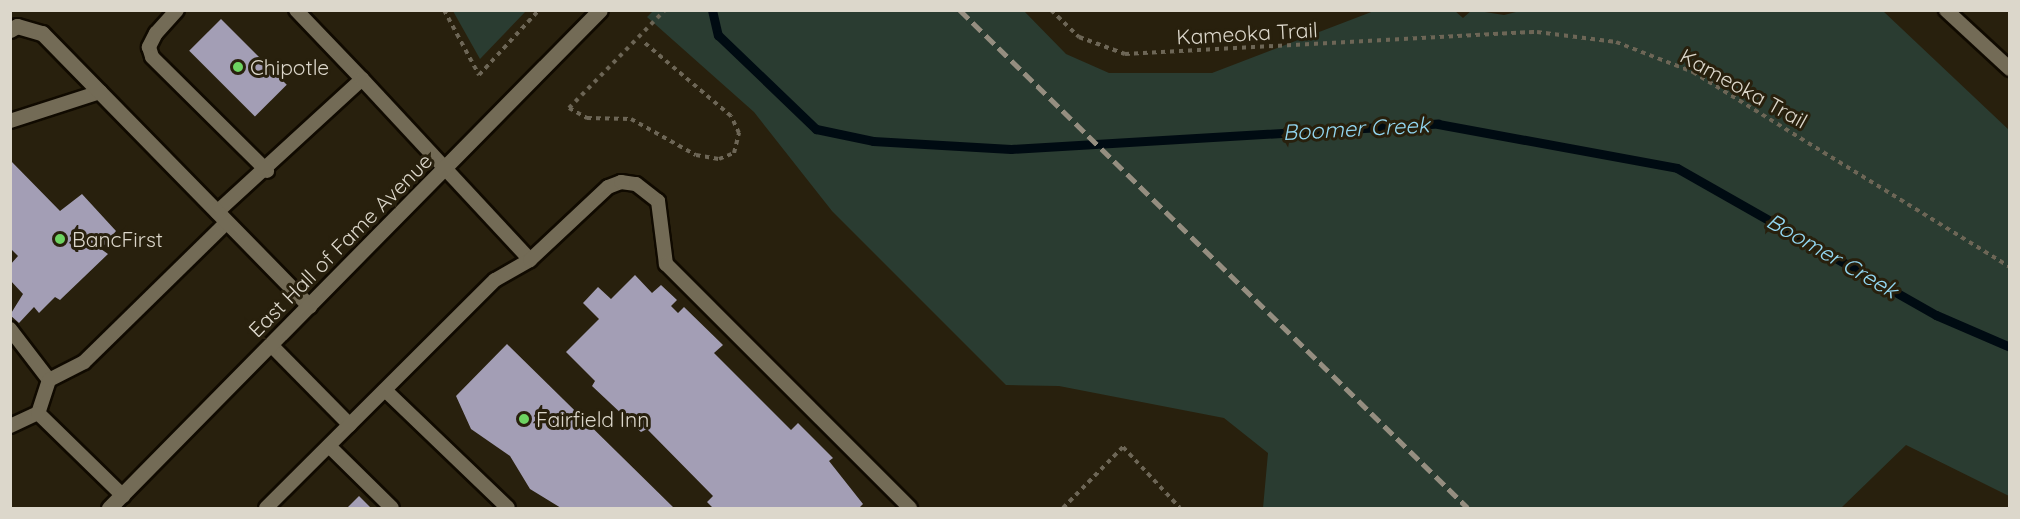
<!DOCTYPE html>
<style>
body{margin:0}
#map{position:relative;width:2020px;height:519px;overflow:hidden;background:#28200d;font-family:Quicksand,sans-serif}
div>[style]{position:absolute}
.green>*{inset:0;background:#2a3c31}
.stream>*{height:9px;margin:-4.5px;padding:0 4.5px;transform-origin:4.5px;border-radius:4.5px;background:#000b12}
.building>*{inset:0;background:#a39eb5;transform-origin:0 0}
.path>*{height:4px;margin-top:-2px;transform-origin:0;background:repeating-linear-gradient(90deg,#6d6656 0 4.5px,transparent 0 9px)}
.roads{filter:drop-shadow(2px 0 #100a00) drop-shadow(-2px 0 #100a00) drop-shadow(0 2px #100a00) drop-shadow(0 -2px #100a00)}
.service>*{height:14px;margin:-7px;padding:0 7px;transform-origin:7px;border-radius:7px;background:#736b56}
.minor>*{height:15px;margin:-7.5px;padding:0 7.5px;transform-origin:7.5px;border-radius:7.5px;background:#736b56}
.secondary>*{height:15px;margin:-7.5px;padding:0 7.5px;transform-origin:7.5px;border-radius:7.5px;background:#736b56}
.rail>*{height:4.5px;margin-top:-2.25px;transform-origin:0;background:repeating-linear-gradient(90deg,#958e80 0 12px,transparent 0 18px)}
.path-bridge>*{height:4px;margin-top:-2px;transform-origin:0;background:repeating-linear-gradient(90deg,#6d6656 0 4.5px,transparent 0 9px)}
.dots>*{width:16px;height:16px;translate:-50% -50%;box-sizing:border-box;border:3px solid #28200d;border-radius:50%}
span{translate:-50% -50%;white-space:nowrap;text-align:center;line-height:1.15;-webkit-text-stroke:6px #28200d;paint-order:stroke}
.street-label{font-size:21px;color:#dcd7cb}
.poi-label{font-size:21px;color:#dcd7cb}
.left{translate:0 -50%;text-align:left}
.water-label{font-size:22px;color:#93d7f2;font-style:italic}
.frame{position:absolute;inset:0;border:12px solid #dcd7cb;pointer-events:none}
</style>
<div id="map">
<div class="green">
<div style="clip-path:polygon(654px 10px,1024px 11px,1066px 54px,1109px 73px,1212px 73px,1374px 11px,1455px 11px,1463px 18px,1472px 10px,1504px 15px,1524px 10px,1883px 11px,2009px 130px,2009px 496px,1906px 445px,1841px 508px,1263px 508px,1268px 453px,1224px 418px,1059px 386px,1006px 385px,832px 211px,754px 112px,647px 17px)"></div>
<div style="clip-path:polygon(453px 11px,526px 11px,480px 59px)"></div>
</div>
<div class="stream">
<div style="left:712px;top:10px;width:26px;rotate:77deg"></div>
<div style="left:718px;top:35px;width:136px;rotate:43.8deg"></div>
<div style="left:816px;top:129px;width:58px;rotate:11.9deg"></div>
<div style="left:873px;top:141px;width:138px;rotate:3.3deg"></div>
<div style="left:1011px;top:149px;width:428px;rotate:-3.4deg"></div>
<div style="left:1438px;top:124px;width:243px;rotate:10.4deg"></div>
<div style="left:1677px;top:168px;width:298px;rotate:29.6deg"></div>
<div style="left:1936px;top:315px;width:81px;rotate:23.4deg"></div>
</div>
<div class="building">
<div style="left:221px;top:19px;width:93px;height:45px;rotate:45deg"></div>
<div style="clip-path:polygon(10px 160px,60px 211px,82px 194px,116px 231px,101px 249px,108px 254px,60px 300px,55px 297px,39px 313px,34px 307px,19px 323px,10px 315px,23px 294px,10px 280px,10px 265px,18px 256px,10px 248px)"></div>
<div style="clip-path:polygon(635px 275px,652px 293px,661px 285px,677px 300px,671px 306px,678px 313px,684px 307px,723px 345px,714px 353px,791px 430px,798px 423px,833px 458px,829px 461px,863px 504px,859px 508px,713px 508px,707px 502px,713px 496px,647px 429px,641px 432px,592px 386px,595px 381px,566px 352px,599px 319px,583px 303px,598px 287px,611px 299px)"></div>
<div style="clip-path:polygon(507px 344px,674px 508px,561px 508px,530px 489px,510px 456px,471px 429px,456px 396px)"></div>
<div style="clip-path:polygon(359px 496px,371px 508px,347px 508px)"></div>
</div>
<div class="path">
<div style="left:444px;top:10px;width:74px;rotate:61.7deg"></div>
<div style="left:479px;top:75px;width:88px;rotate:-47.3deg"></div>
<div style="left:1051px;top:10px;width:39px;rotate:44deg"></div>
<div style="left:1079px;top:37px;width:49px;rotate:20.3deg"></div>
<div style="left:1125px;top:54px;width:413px;rotate:-3.1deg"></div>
<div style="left:1537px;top:32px;width:80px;rotate:7.2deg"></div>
<div style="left:1616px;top:42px;width:83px;rotate:21.3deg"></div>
<div style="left:1693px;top:72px;width:372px;rotate:31.6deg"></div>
<div style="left:569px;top:108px;width:21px;rotate:29deg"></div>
<div style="left:587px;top:118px;width:44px;rotate:1.3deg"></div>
<div style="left:631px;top:119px;width:74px;rotate:29deg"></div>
<div style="left:696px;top:155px;width:23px;rotate:10deg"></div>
<div style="left:719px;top:159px;width:16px;rotate:-22deg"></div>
<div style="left:734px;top:153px;width:21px;rotate:-76deg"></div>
<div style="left:739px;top:133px;width:19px;rotate:-115deg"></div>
<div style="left:731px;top:116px;width:113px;rotate:-139.7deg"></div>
<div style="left:1063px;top:508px;width:86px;rotate:-45.5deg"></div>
<div style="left:1123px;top:447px;width:83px;rotate:46.9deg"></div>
</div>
<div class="roads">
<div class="service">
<div style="left:177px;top:10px;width:31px;rotate:132deg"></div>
<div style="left:156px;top:33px;width:16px;rotate:117deg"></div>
<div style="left:149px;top:47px;width:10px;rotate:73deg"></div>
<div style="left:152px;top:57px;width:162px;rotate:44.7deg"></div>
<div style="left:296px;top:10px;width:95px;rotate:46.3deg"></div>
<div style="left:1946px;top:10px;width:87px;rotate:42.7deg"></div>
<div style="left:10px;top:121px;width:95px;rotate:-17.9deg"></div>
<div style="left:217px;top:212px;width:197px;rotate:-42.5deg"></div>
<div style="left:362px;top:79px;width:247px;rotate:47.1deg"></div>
<div style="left:10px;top:329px;width:64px;rotate:52.6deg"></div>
<div style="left:49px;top:380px;width:35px;rotate:108deg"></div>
<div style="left:38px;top:413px;width:31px;rotate:155deg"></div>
<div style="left:271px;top:345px;width:112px;rotate:45.4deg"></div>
<div style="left:49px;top:380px;width:39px;rotate:-27deg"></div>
<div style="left:84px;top:362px;width:200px;rotate:-44.4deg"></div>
<div style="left:385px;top:390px;width:170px;rotate:43.8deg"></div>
<div style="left:38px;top:413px;width:119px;rotate:44.3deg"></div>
<div style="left:329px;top:446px;width:88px;rotate:44.5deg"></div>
<div style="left:266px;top:508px;width:323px;rotate:-44.9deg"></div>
<div style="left:495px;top:280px;width:40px;rotate:-29.7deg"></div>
<div style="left:530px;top:260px;width:107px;rotate:-43.1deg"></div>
<div style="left:608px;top:187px;width:14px;rotate:-21deg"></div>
<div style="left:621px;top:182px;width:15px;rotate:8deg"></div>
<div style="left:636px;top:184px;width:28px;rotate:38deg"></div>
<div style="left:658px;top:201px;width:64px;rotate:82.8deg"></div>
<div style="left:666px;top:264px;width:345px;rotate:45deg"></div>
</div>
<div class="minor">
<div style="left:10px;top:30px;width:8px;rotate:-30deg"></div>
<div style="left:17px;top:26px;width:26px;rotate:16deg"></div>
<div style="left:42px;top:33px;width:382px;rotate:45.6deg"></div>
</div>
<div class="secondary">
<div style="left:109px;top:508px;width:699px;rotate:-45.41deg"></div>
</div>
</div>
<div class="rail">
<div style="left:960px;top:10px;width:711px;rotate:44.43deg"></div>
</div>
<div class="path-bridge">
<div style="left:569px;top:108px;width:137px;rotate:-45.6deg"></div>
</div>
<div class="dots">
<div style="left:238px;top:67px;background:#6dd361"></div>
<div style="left:60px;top:239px;background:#6dd361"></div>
<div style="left:524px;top:419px;background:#6dd361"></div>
</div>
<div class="street-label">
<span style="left:1247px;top:33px;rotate:-3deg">Kameoka Trail</span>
<span style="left:1744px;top:88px;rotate:29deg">Kameoka Trail</span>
<span style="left:340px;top:245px;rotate:-45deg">East Hall of Fame Avenue</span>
</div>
<div class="poi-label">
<span class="left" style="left:250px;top:67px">Chipotle</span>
<span class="left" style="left:72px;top:239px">BancFirst</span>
<span class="left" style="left:536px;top:419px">Fairfield Inn</span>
</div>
<div class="water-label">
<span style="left:1356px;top:129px;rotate:-3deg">Boomer Creek</span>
<span style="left:1832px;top:256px;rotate:30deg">Boomer Creek</span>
</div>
<div class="frame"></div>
</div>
